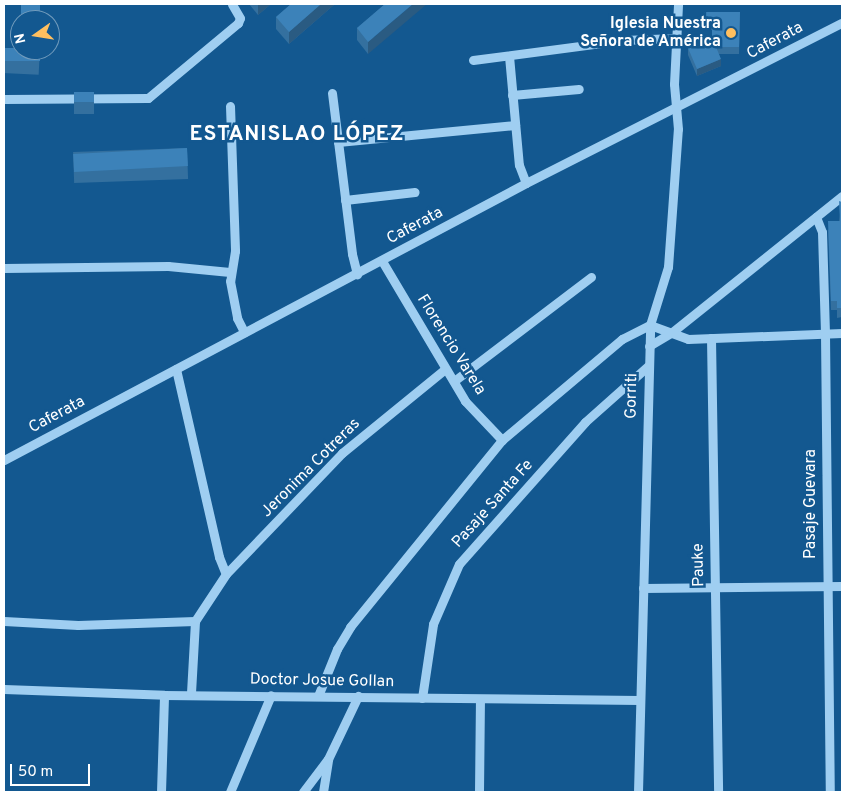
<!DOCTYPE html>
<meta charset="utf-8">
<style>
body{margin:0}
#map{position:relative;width:846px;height:796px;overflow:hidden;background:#135890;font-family:Overpass,sans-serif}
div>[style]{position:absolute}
.minor>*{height:9px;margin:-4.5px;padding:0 4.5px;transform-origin:4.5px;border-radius:4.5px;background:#9fcef1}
.wall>*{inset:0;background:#34709f;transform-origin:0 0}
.shaded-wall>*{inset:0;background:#2a5b82}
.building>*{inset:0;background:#3c82b9;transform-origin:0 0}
.dots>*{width:14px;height:14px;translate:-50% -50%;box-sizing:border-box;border:2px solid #135890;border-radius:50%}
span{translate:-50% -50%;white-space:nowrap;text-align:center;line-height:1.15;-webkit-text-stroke:5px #135890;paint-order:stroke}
.poi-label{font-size:16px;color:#fff;font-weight:700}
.right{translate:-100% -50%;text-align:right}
.street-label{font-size:16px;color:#fff}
.district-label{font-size:21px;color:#fff;font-weight:700;letter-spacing:1px}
.frame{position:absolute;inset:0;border:5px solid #fff;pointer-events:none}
.north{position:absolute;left:10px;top:10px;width:50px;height:50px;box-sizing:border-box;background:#135890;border:1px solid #719bbc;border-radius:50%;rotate:257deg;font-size:14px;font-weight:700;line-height:20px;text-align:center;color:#fff}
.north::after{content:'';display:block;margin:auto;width:18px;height:22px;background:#ffbf5f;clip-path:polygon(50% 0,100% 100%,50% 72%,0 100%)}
.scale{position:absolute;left:10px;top:764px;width:80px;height:22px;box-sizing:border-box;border:2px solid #fff;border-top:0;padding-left:6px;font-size:15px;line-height:18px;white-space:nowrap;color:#fff;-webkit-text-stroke:4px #135890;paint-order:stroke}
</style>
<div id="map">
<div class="minor">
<div style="left:509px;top:56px;width:109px;rotate:84.8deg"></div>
<div style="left:519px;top:165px;width:19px;rotate:69deg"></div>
<div style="left:473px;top:60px;width:152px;rotate:-7.5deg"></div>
<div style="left:624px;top:40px;width:52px;rotate:-2.2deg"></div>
<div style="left:332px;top:93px;width:162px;rotate:82.9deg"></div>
<div style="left:352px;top:254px;width:21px;rotate:76deg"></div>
<div style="left:512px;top:95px;width:67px;rotate:-5.1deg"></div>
<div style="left:4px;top:99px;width:144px;rotate:-0.4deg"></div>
<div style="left:148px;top:98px;width:117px;rotate:-39.8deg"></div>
<div style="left:238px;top:23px;width:5px;rotate:-68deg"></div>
<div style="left:240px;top:18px;width:16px;rotate:-120deg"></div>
<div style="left:230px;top:106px;width:145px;rotate:88deg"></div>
<div style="left:235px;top:251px;width:30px;rotate:99deg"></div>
<div style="left:230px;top:281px;width:38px;rotate:79deg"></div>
<div style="left:237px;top:318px;width:16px;rotate:63deg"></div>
<div style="left:338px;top:142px;width:178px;rotate:-5.5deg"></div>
<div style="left:345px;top:200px;width:70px;rotate:-6.5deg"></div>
<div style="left:816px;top:217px;width:16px;rotate:68deg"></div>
<div style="left:822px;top:232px;width:102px;rotate:88.3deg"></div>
<div style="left:825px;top:334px;width:458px;rotate:89.4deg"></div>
<div style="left:382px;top:261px;width:163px;rotate:59.3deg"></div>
<div style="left:465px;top:401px;width:54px;rotate:46.5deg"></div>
<div style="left:4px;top:268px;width:164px;rotate:-0.7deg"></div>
<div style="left:168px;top:266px;width:62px;rotate:5.5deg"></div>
<div style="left:711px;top:338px;width:454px;rotate:89.1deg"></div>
<div style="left:649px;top:346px;width:26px;rotate:-31deg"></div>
<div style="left:671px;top:333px;width:219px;rotate:-38.7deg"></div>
<div style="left:176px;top:369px;width:193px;rotate:77.1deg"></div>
<div style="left:219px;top:557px;width:18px;rotate:68deg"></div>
<div style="left:454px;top:381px;width:172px;rotate:-37.2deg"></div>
<div style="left:4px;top:460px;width:591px;rotate:-27.95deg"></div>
<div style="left:526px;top:183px;width:354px;rotate:-26.9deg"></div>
<div style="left:643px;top:588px;width:199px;rotate:-0.6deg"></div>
<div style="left:4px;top:621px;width:74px;rotate:3.1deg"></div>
<div style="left:78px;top:625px;width:117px;rotate:-2deg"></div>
<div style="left:4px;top:689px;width:160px;rotate:2.1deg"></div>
<div style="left:164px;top:695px;width:475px;rotate:0.6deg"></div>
<div style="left:191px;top:693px;width:72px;rotate:-86.8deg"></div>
<div style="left:195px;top:621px;width:56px;rotate:-56.6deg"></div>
<div style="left:226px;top:574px;width:168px;rotate:-46.2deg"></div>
<div style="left:342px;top:453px;width:133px;rotate:-39.2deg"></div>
<div style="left:318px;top:696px;width:51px;rotate:-68deg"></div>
<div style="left:337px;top:649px;width:26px;rotate:-59deg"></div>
<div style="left:350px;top:627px;width:241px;rotate:-50.9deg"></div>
<div style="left:502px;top:440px;width:157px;rotate:-40.1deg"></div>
<div style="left:622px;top:339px;width:31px;rotate:-27deg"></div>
<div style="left:650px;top:325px;width:40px;rotate:20.2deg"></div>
<div style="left:688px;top:339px;width:154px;rotate:-2.2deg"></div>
<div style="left:422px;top:698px;width:75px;rotate:-81.5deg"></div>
<div style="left:433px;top:624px;width:65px;rotate:-66.6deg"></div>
<div style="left:459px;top:564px;width:190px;rotate:-48.4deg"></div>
<div style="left:585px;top:422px;width:84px;rotate:-41.6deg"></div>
<div style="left:161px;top:792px;width:97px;rotate:-88.2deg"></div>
<div style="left:230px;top:792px;width:105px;rotate:-67.1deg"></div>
<div style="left:303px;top:792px;width:41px;rotate:-52.9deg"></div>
<div style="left:328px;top:759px;width:70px;rotate:-64.5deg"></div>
<div style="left:323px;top:792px;width:33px;rotate:-81deg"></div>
<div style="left:479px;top:792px;width:93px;rotate:-89.4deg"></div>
<div style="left:638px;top:792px;width:467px;rotate:-88.5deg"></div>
<div style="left:650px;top:325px;width:61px;rotate:-72.8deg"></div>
<div style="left:668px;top:267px;width:138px;rotate:-85.9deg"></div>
<div style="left:678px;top:129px;width:45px;rotate:-95.1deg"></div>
<div style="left:674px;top:84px;width:80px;rotate:-87.1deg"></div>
</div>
<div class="wall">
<div style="clip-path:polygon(249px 4px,271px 4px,258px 15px)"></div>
<div style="clip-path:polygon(291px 4px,335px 4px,289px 44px,276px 29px,276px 17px)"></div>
<div style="clip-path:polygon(385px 4px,368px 54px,357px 40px,357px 28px)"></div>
<div style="clip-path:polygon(704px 12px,740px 12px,739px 54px,719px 54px,721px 66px,697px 76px,688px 55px,688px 48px,712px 38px,712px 30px,704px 30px)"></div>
<div style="left:4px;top:48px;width:36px;height:25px;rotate:3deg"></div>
<div style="left:94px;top:92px;width:22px;height:20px;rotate:90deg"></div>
<div style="left:187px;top:148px;width:31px;height:114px;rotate:88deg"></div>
<div style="clip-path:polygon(842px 202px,842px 317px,837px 318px,837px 310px,831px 310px,828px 230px,839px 221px)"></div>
</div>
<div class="shaded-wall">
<div style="clip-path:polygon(258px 4px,271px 4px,258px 15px)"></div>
<div style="clip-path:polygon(321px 4px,335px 4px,289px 44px,289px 32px)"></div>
<div style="clip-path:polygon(413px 4px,427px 4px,368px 54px,368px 42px)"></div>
<div style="clip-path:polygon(721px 59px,721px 66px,697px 76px,697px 69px)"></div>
</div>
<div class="building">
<div style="left:21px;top:4px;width:19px;height:16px"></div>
<div style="clip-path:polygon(291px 4px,321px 4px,289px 32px,276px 17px)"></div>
<div style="clip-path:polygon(385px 4px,413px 4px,368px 42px,357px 28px)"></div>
<div style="clip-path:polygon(704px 12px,740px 12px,739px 47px,716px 47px,721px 59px,697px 69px,688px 48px,712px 38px,712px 23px,704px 23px)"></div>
<div style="clip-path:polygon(4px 48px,20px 48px,20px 50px,40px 50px,40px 61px,4px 61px)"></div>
<div style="left:94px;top:92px;width:10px;height:20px;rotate:90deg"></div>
<div style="left:187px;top:148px;width:18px;height:114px;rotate:87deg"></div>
<div style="clip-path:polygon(839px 201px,842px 202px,842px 308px,837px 308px,837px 301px,831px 301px,828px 221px,840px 221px)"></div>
</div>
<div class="dots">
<div style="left:731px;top:33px;background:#ffbf5f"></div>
</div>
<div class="poi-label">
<span class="right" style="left:721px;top:33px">Iglesia Nuestra<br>Señora de América</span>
</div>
<div class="street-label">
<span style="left:775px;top:41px;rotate:-28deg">Caferata</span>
<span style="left:415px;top:226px;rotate:-28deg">Caferata</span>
<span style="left:451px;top:345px;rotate:58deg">Florencio Varela</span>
<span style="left:632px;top:396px;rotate:-89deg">Gorriti</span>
<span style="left:57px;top:415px;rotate:-28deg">Caferata</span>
<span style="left:311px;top:468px;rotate:-45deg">Jeronima Cotreras</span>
<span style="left:493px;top:504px;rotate:-48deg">Pasaje Santa Fe</span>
<span style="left:811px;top:504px;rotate:-90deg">Pasaje Guevara</span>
<span style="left:699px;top:565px;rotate:-91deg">Pauke</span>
<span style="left:322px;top:681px;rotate:1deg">Doctor Josue Gollan</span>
</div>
<div class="district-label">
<span style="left:297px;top:135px">ESTANISLAO LÓPEZ</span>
</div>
<div class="frame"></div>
<div class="north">N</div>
<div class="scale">50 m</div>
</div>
